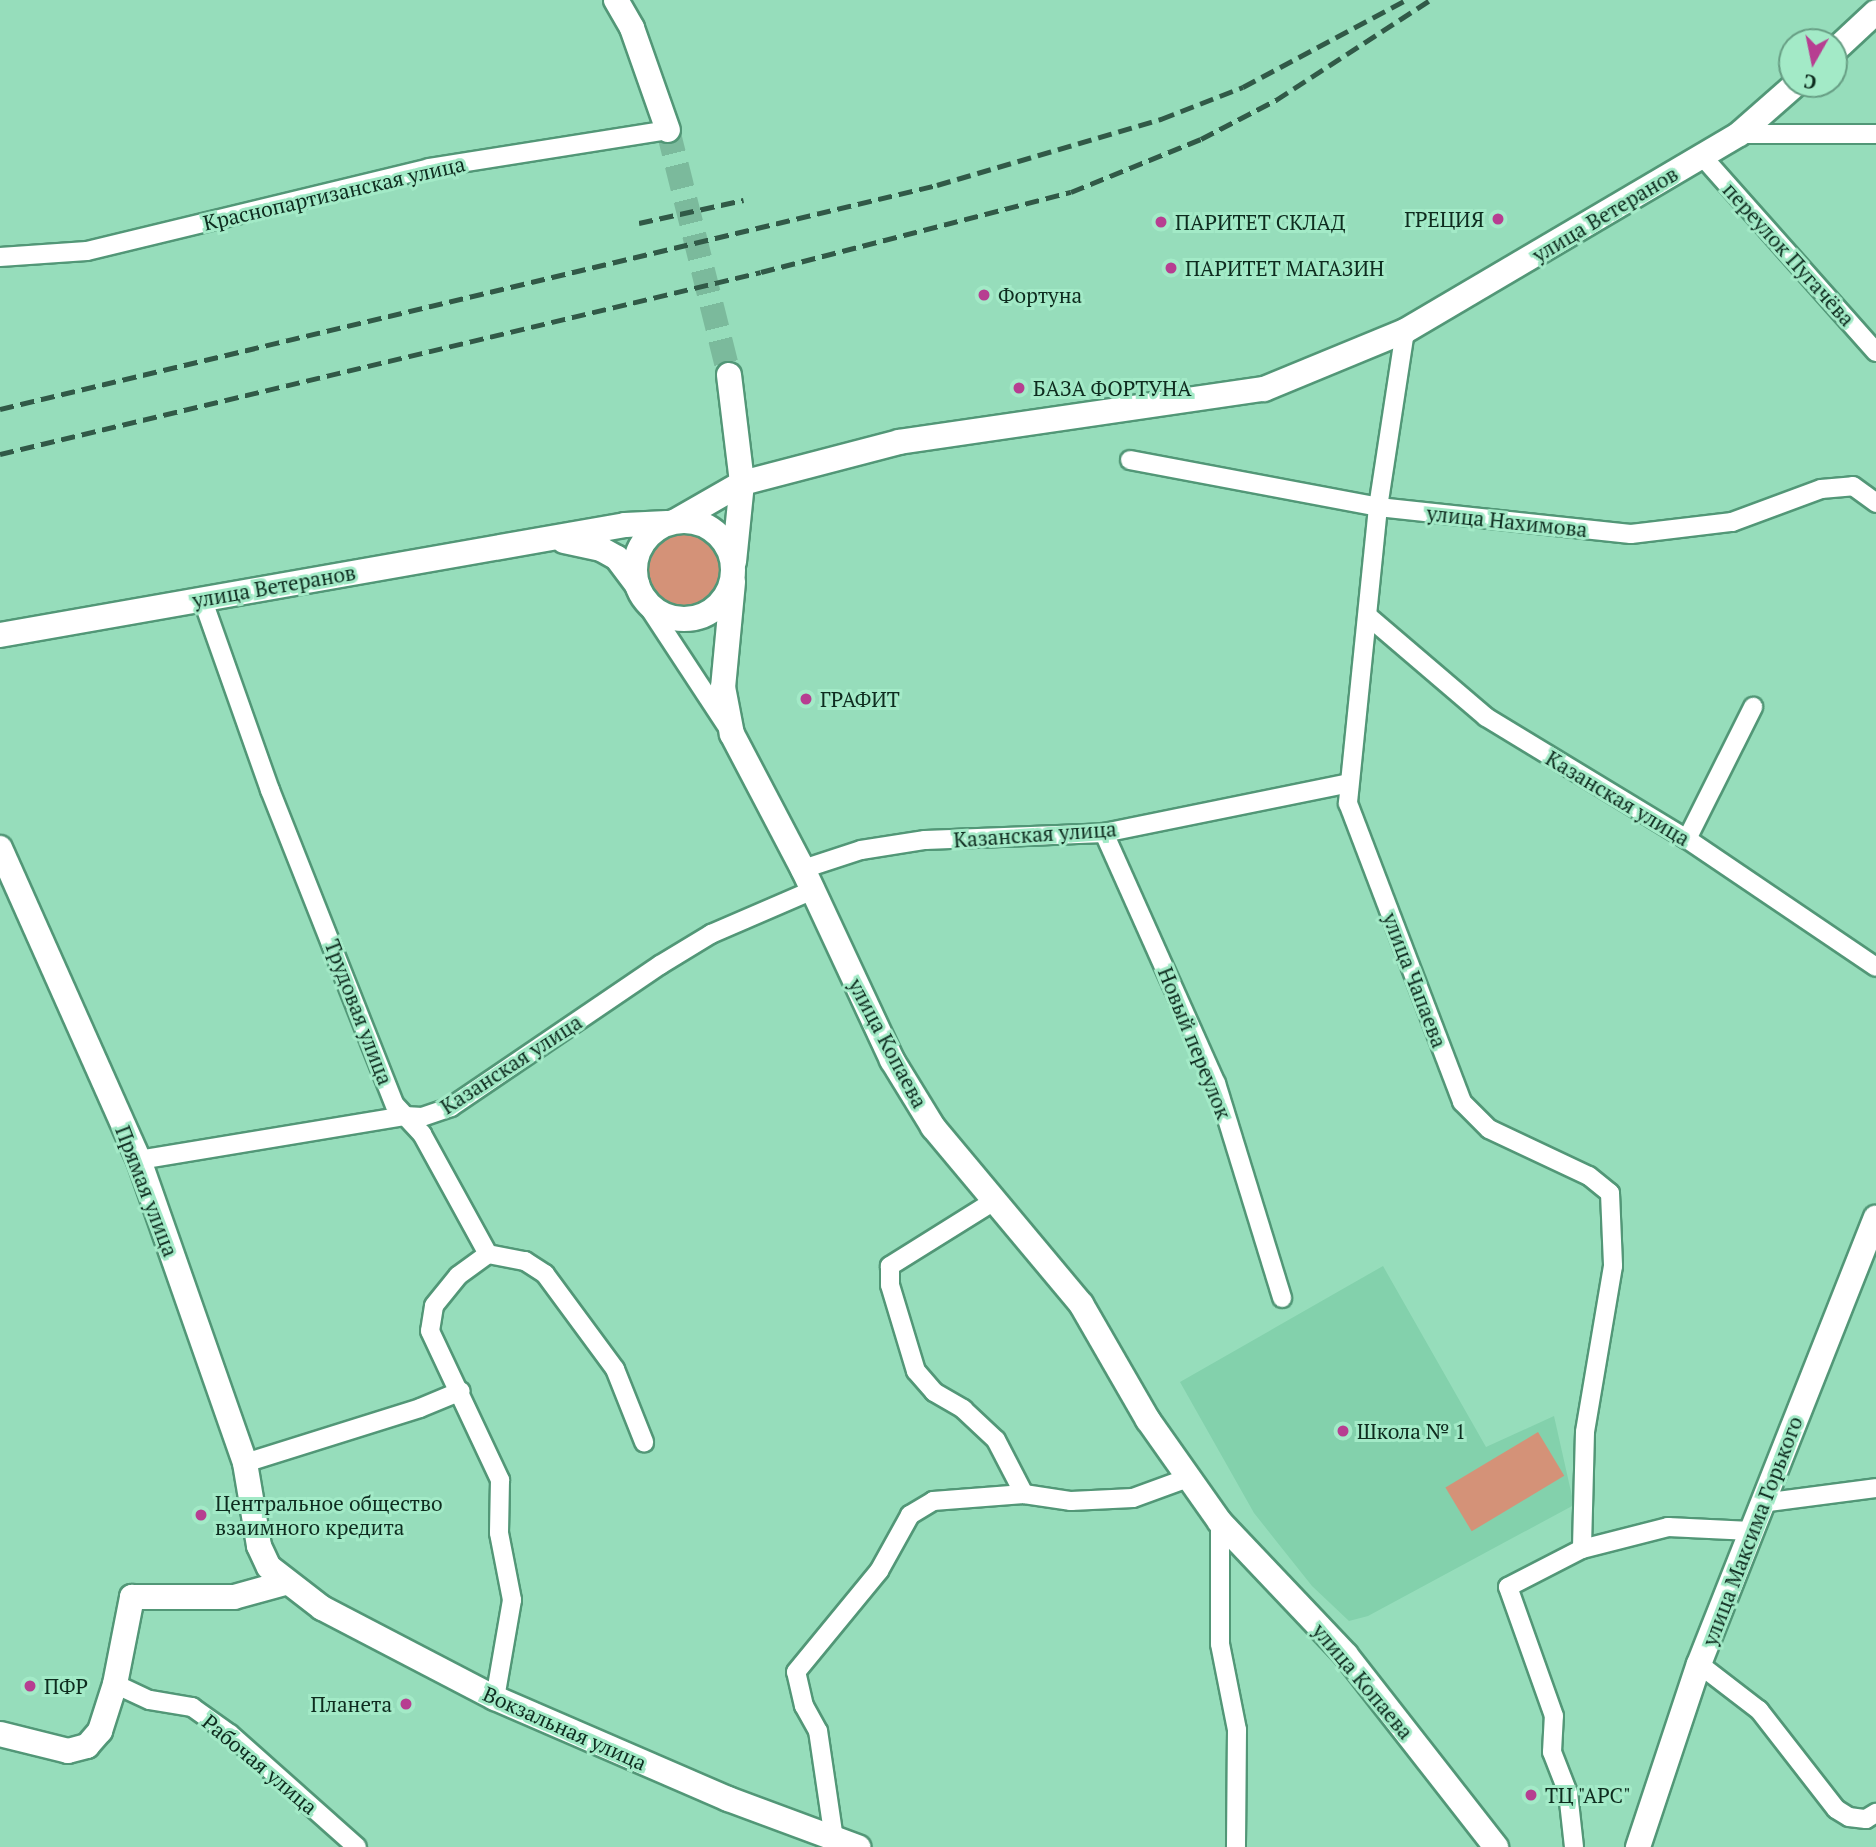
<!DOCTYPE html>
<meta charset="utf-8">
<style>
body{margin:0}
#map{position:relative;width:1876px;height:1847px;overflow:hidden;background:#96ddbb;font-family:"PT Serif",serif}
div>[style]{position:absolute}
.built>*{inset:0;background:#83d1ac}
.green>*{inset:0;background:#d49278;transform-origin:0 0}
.round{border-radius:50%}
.secondary-tunnel>*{height:24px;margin-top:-12px;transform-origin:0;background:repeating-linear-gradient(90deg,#7bba9c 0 24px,transparent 0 36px)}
.roads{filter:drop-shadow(2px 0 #529777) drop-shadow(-2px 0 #529777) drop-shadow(0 2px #529777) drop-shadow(0 -2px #529777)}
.street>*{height:18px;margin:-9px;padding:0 9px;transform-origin:9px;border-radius:9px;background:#fff}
.secondary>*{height:24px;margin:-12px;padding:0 12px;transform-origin:12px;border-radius:12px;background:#fff}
.secondary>.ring{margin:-12px;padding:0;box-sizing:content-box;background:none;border:24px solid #fff;border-radius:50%}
.rail>*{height:5px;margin-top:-2.5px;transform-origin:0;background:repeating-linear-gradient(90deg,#315947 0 14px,transparent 0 21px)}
.dots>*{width:19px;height:19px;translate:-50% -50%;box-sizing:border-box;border:4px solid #a3eac7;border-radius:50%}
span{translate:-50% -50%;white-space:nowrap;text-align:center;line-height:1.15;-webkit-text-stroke:6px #a3eac7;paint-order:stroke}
.street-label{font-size:21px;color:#0e2c1f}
.poi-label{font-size:21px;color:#0e2c1f}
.right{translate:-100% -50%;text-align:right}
.left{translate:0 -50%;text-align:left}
.north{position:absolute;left:1778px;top:28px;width:70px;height:70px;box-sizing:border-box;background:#a3eac7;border:2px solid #679e84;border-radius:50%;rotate:189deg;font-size:19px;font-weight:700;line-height:28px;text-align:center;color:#0e2c1f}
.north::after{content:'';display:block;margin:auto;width:24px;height:32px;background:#b73e91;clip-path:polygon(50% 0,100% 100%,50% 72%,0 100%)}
</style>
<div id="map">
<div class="built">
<div style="clip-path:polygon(1383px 1266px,1486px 1447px,1554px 1416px,1574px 1505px,1368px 1616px,1349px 1621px,1312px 1586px,1254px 1513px,1180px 1382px)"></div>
</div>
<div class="green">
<div class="round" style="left:644px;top:531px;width:78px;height:78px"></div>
<div style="left:1538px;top:1432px;width:51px;height:108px;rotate:59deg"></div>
</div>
<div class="secondary-tunnel">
<div style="left:668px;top:130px;width:252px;rotate:76deg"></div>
</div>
<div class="roads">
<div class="street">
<div style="left:1739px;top:134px;width:137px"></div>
<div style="left:1702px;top:156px;width:262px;rotate:48.4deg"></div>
<div style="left:0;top:257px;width:87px;rotate:-3.9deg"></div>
<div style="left:87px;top:251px;width:352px;rotate:-13.6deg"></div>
<div style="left:429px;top:168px;width:242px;rotate:-9deg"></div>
<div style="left:1405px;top:331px;width:178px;rotate:98.7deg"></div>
<div style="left:1378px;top:507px;width:298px;rotate:95.8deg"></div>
<div style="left:1348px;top:803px;width:320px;rotate:69.1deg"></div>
<div style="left:1462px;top:1102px;width:38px;rotate:45deg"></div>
<div style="left:1489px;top:1129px;width:110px;rotate:25.2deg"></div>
<div style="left:1589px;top:1176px;width:27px;rotate:39deg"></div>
<div style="left:1610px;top:1193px;width:73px;rotate:87.6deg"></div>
<div style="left:1613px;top:1266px;width:168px;rotate:99.6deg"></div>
<div style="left:1585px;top:1432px;width:117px;rotate:91.5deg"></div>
<div style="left:1130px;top:460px;width:252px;rotate:10.7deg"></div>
<div style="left:1378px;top:507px;width:254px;rotate:6.1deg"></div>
<div style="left:1631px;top:534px;width:102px;rotate:-6.8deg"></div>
<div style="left:1732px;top:522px;width:95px;rotate:-20.3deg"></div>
<div style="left:1821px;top:489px;width:32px;rotate:-5deg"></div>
<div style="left:1853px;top:486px;width:29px;rotate:36deg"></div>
<div style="left:202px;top:598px;width:204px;rotate:70.5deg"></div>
<div style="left:270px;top:790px;width:339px;rotate:68.4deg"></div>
<div style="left:395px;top:1105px;width:40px;rotate:47deg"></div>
<div style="left:422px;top:1134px;width:137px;rotate:61.2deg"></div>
<div style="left:644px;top:600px;width:149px;rotate:56.7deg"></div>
<div style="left:1369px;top:617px;width:154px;rotate:40.5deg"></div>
<div style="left:1486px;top:717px;width:235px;rotate:31.3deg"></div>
<div style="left:1687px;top:839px;width:228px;rotate:34.1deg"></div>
<div style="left:1104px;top:833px;width:274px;rotate:65.9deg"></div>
<div style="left:1216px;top:1083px;width:225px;rotate:72.9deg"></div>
<div style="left:1687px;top:839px;width:148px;rotate:-63.4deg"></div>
<div style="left:803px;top:869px;width:61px;rotate:-18.1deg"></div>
<div style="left:861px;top:850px;width:65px;rotate:-8.9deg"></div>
<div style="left:925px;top:840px;width:179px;rotate:-2.2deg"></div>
<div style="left:1104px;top:833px;width:250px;rotate:-11.5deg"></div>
<div style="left:139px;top:1160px;width:270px;rotate:-9.4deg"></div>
<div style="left:405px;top:1116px;width:17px;rotate:3deg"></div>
<div style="left:422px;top:1117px;width:31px;rotate:-19deg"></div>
<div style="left:451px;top:1107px;width:253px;rotate:-34.2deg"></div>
<div style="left:660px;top:965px;width:60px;rotate:-31.3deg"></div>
<div style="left:711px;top:934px;width:111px;rotate:-23.3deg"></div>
<div style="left:994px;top:1201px;width:123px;rotate:148deg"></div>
<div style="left:890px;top:1266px;width:19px;rotate:90deg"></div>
<div style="left:890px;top:1285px;width:90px;rotate:73.2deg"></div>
<div style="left:916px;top:1371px;width:28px;rotate:49deg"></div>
<div style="left:934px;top:1392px;width:34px;rotate:30deg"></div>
<div style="left:963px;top:1409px;width:45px;rotate:43.2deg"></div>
<div style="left:996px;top:1440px;width:61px;rotate:62.6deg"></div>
<div style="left:488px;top:1254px;width:37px;rotate:144deg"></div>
<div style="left:458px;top:1276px;width:38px;rotate:129deg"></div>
<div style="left:434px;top:1306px;width:25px;rotate:99deg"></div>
<div style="left:430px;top:1331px;width:165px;rotate:64.8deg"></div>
<div style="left:500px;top:1480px;width:53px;rotate:91.1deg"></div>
<div style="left:499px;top:1533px;width:68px;rotate:79deg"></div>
<div style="left:512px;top:1600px;width:99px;rotate:99.8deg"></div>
<div style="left:488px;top:1254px;width:38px;rotate:11deg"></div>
<div style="left:525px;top:1261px;width:24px;rotate:33deg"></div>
<div style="left:545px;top:1274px;width:118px;rotate:53.6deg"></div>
<div style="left:615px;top:1369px;width:79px;rotate:68.3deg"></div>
<div style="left:245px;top:1463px;width:183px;rotate:-17.4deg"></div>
<div style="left:420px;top:1408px;width:44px;rotate:-22.5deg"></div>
<div style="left:1762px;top:1503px;width:115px;rotate:-7.5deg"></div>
<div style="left:1220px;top:1522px;width:122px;rotate:90deg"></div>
<div style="left:1220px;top:1644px;width:88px;rotate:78.8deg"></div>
<div style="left:1237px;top:1730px;width:117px;rotate:90.5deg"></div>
<div style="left:1699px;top:1664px;width:76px;rotate:37.5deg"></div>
<div style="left:1759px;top:1710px;width:125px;rotate:52.1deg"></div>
<div style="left:1836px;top:1809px;width:15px;rotate:32deg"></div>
<div style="left:1849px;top:1817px;width:17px;rotate:7deg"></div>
<div style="left:1866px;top:1819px;width:12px;rotate:-31deg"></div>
<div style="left:115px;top:1684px;width:38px;rotate:25deg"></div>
<div style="left:150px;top:1700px;width:43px;rotate:9.5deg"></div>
<div style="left:192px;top:1707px;width:47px;rotate:35.4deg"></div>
<div style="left:230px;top:1734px;width:170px;rotate:41.7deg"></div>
<div style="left:834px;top:1839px;width:109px;rotate:-98.4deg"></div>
<div style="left:818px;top:1731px;width:29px;rotate:-119deg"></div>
<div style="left:804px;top:1706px;width:35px;rotate:-103deg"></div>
<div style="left:796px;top:1672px;width:131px;rotate:-50.6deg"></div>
<div style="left:879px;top:1571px;width:64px;rotate:-61deg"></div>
<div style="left:910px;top:1515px;width:27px;rotate:-31deg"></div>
<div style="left:933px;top:1501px;width:91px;rotate:-4.4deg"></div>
<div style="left:1024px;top:1494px;width:48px;rotate:8.5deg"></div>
<div style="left:1071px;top:1501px;width:62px;rotate:-2.8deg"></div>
<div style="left:1133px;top:1498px;width:59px;rotate:-20deg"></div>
<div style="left:1574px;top:1847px;width:54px;rotate:-96.3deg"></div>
<div style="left:1568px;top:1793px;width:44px;rotate:-111.3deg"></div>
<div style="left:1552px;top:1752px;width:36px;rotate:-87deg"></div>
<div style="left:1554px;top:1716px;width:137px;rotate:-109.6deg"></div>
<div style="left:1508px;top:1587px;width:83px;rotate:-27.2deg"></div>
<div style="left:1582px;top:1549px;width:89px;rotate:-14.3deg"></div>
<div style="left:1668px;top:1527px;width:83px;rotate:2.8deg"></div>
</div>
<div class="secondary">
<div style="left:616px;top:0;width:32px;rotate:60deg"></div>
<div style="left:632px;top:28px;width:108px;rotate:70.6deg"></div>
<div style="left:1834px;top:51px;width:57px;rotate:-42.9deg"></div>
<div style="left:729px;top:375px;width:109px;rotate:83.1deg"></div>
<div style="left:742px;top:483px;width:79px;rotate:95.8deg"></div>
<div class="ring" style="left:635px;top:521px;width:74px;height:74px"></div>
<div style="left:676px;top:521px;width:76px;rotate:-29.9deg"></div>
<div style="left:742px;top:483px;width:162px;rotate:-14.6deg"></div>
<div style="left:899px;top:442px;width:369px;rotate:-8.3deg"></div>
<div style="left:1264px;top:389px;width:152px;rotate:-22.4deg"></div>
<div style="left:1405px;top:331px;width:388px;rotate:-30.5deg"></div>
<div style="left:1739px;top:134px;width:76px;rotate:-41.3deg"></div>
<div style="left:564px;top:541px;width:38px;rotate:12deg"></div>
<div style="left:601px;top:549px;width:18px;rotate:29deg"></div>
<div style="left:617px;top:558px;width:34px;rotate:53deg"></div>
<div style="left:733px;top:582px;width:105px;rotate:95.4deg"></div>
<div style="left:723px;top:687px;width:48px;rotate:79.2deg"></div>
<div style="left:732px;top:734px;width:153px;rotate:62.3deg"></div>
<div style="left:803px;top:869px;width:211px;rotate:65deg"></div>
<div style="left:892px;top:1060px;width:79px;rotate:58.5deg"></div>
<div style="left:933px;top:1127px;width:231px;rotate:50.1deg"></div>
<div style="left:1081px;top:1304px;width:134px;rotate:60deg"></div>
<div style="left:1148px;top:1420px;width:125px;rotate:54.8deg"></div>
<div style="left:1220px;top:1522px;width:183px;rotate:46.5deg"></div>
<div style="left:1346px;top:1655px;width:244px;rotate:52deg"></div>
<div style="left:0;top:635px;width:635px;rotate:-9.98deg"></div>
<div style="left:625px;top:525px;width:42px;rotate:-2.7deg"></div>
<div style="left:0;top:848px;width:342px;rotate:66deg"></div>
<div style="left:139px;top:1160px;width:321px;rotate:70.7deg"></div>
<div style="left:245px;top:1463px;width:84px;rotate:80.4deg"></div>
<div style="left:259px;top:1546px;width:23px;rotate:65deg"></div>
<div style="left:269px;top:1567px;width:67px;rotate:37.7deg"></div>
<div style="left:322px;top:1608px;width:195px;rotate:27.5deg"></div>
<div style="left:495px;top:1698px;width:254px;rotate:23.4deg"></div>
<div style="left:728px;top:1799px;width:139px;rotate:20.3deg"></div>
<div style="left:0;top:1734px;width:70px;rotate:14deg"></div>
<div style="left:68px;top:1751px;width:20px;rotate:-15deg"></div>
<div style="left:87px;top:1746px;width:20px;rotate:-49deg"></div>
<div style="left:100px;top:1731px;width:49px;rotate:-72.3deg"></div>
<div style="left:115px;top:1684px;width:89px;rotate:-78.9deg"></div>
<div style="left:132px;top:1597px;width:102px"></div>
<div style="left:234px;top:1597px;width:53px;rotate:-15.4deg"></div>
<div style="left:1638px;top:1847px;width:193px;rotate:-71.6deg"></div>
<div style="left:1699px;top:1664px;width:480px;rotate:-68.4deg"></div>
</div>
</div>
<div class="rail">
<div style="left:639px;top:223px;width:107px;rotate:-12.4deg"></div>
<div style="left:0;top:409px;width:963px;rotate:-13.44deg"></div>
<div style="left:937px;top:185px;width:234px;rotate:-16.4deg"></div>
<div style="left:1161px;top:119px;width:88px;rotate:-21.3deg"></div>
<div style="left:1243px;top:87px;width:185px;rotate:-28.1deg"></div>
<div style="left:0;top:454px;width:782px;rotate:-13.45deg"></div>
<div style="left:761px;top:272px;width:320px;rotate:-14.5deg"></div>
<div style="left:1071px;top:192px;width:140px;rotate:-22.2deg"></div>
<div style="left:1201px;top:139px;width:85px;rotate:-27.5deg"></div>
<div style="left:1276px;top:100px;width:184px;rotate:-33deg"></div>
</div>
<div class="dots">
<div style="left:1498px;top:219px;background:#b73e91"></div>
<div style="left:1161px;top:222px;background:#b73e91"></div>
<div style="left:1171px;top:268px;background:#b73e91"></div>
<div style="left:984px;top:295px;background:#b73e91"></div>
<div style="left:1019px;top:388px;background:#b73e91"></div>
<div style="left:806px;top:699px;background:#b73e91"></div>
<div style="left:1343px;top:1431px;background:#b73e91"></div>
<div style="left:201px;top:1515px;background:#b73e91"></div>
<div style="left:30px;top:1686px;background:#b73e91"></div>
<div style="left:406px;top:1704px;background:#b73e91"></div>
<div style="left:1531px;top:1795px;background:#b73e91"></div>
</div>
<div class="street-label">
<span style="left:334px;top:193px;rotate:-13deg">Краснопартизанская улица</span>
<span style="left:1605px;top:214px;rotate:-31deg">улица Ветеранов</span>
<span style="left:1789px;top:254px;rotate:48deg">переулок Пугачёва</span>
<span style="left:1507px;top:521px;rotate:6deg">улица Нахимова</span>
<span style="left:274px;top:586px;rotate:-10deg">улица Ветеранов</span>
<span style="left:1618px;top:798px;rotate:31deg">Казанская улица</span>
<span style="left:1035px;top:834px;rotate:-4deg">Казанская улица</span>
<span style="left:1415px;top:980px;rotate:69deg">улица Чапаева</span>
<span style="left:359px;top:1012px;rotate:69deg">Трудовая улица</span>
<span style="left:888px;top:1043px;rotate:62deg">улица Копаева</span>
<span style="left:1195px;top:1043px;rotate:68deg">Новый переулок</span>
<span style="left:511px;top:1064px;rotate:-33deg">Казанская улица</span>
<span style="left:147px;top:1191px;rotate:69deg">Прямая улица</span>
<span style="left:1752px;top:1531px;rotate:-69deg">улица Максима Горького</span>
<span style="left:1363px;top:1681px;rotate:50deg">улица Копаева</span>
<span style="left:565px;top:1728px;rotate:24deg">Вокзальная улица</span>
<span style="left:260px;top:1764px;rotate:40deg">Рабочая улица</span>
</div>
<div class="poi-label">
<span class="right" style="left:1484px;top:219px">ГРЕЦИЯ</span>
<span class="left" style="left:1175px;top:222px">ПАРИТЕТ СКЛАД</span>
<span class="left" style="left:1185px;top:268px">ПАРИТЕТ МАГАЗИН</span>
<span class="left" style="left:998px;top:295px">Фортуна</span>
<span class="left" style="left:1033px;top:388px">БАЗА ФОРТУНА</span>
<span class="left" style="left:820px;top:699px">ГРАФИТ</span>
<span class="left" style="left:1357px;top:1431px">Школа № 1</span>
<span class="left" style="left:215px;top:1515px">Центральное общество<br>взаимного кредита</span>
<span class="left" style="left:44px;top:1686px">ПФР</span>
<span class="right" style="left:392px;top:1704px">Планета</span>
<span class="left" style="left:1545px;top:1795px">ТЦ "АРС"</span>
</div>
<div class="north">С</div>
</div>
